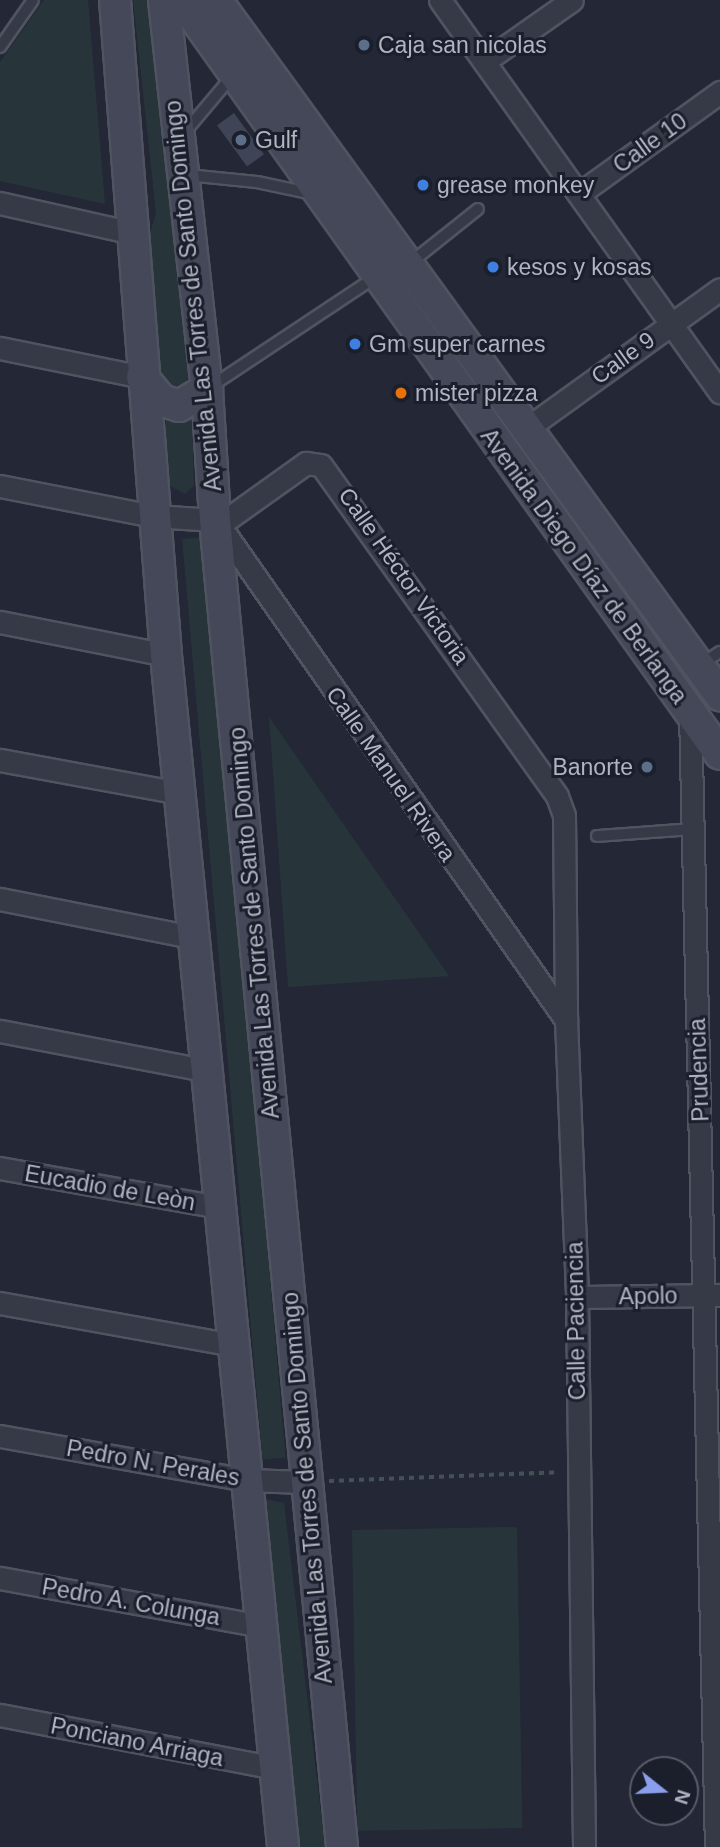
<!DOCTYPE html>
<meta charset="utf-8">
<style>
body{margin:0}
#map{position:relative;width:720px;height:1847px;overflow:hidden;background:#232736;font-family:Arial,sans-serif}
div>[style]{position:absolute}
.green>*{inset:0;background:#27353a;transform-origin:0 0}
.building>*{inset:0;background:#3f4456;transform-origin:0 0}
.path>*{height:3.5px;margin-top:-1.75px;transform-origin:0;background:repeating-linear-gradient(90deg,#445157 0 5px,transparent 0 10px)}
.roads{filter:drop-shadow(2px 0 #505461) drop-shadow(-2px 0 #505461) drop-shadow(0 2px #505461) drop-shadow(0 -2px #505461)}
.lane>*{height:10px;margin:-5px;padding:0 5px;transform-origin:5px;border-radius:5px;background:#363a47}
.street>*{height:21px;margin:-10.5px;padding:0 10.5px;transform-origin:10.5px;border-radius:10.5px;background:#363a47}
.secondary>*{height:30px;margin:-15px;padding:0 15px;transform-origin:15px;border-radius:15px;background:#444859}
.dots>*{width:19px;height:19px;translate:-50% -50%;box-sizing:border-box;border:4px solid #1b1f2b;border-radius:50%}
span{translate:-50% -50%;white-space:nowrap;text-align:center;line-height:1.15;-webkit-text-stroke:6px #1b1f2b;paint-order:stroke}
.poi-label{font-size:23px;color:#b0b4c3}
.left{translate:0 -50%;text-align:left}
.right{translate:-100% -50%;text-align:right}
.street-label{font-size:23px;color:#b0b4c3}
.north{position:absolute;left:629px;top:1756px;width:70px;height:70px;box-sizing:border-box;background:#1b1f2b;border:2px solid #575b68;border-radius:50%;rotate:108deg;font-size:19px;font-weight:700;line-height:28px;text-align:center;color:#b0b4c3}
.north::after{content:'';display:block;margin:auto;width:24px;height:32px;background:#8b9eed;clip-path:polygon(50% 0,100% 100%,50% 72%,0 100%)}
</style>
<div id="map">
<div class="green">
<div style="clip-path:polygon(44px 0,88px 0,105px 204px,0 181px,0 62px)"></div>
<div style="clip-path:polygon(133px 0,148px 0,157px 58px,189px 375px,182px 392px,168px 389px,161px 380px,147px 243px,156px 213px)"></div>
<div style="clip-path:polygon(192px 417px,194px 486px,185px 494px,166px 484px,166px 418px)"></div>
<div style="left:205px;top:537px;width:924px;height:23px;rotate:85deg"></div>
<div style="clip-path:polygon(269px 717px,449px 976px,288px 987px)"></div>
<div style="clip-path:polygon(265px 1499px,284px 1503px,325px 1847px,291px 1847px)"></div>
<div style="left:517px;top:1527px;width:301px;height:165px;rotate:89deg"></div>
</div>
<div class="building">
<div style="left:234px;top:113px;width:51px;height:21px;rotate:54deg"></div>
</div>
<div class="path">
<div style="left:329px;top:1481px;width:230px;rotate:-2.2deg"></div>
</div>
<div class="roads">
<div class="lane">
<div style="left:0;top:47px;width:57px;rotate:-54.9deg"></div>
<div style="left:185px;top:132px;width:75px;rotate:-49.9deg"></div>
<div style="left:187px;top:175px;width:70px;rotate:5.7deg"></div>
<div style="left:257px;top:182px;width:57px;rotate:12.1deg"></div>
<div style="left:409px;top:264px;width:88px;rotate:-38.6deg"></div>
<div style="left:210px;top:387px;width:201px;rotate:-33.6deg"></div>
<div style="left:699px;top:666px;width:25px;rotate:-34deg"></div>
<div style="left:597px;top:836px;width:95px;rotate:-4.2deg"></div>
</div>
<div class="street">
<div style="left:440px;top:0;width:482px;rotate:54.5deg"></div>
<div style="left:485px;top:61px;width:106px;rotate:-35deg"></div>
<div style="left:580px;top:193px;width:173px;rotate:-35.8deg"></div>
<div style="left:0;top:203px;width:136px;rotate:12.7deg"></div>
<div style="left:0;top:348px;width:145px;rotate:11.5deg"></div>
<div style="left:526px;top:429px;width:239px;rotate:-35.8deg"></div>
<div style="left:0;top:486px;width:156px;rotate:11.1deg"></div>
<div style="left:153px;top:516px;width:62px;rotate:3.7deg"></div>
<div style="left:215px;top:520px;width:6px;rotate:51deg"></div>
<div style="left:219px;top:525px;width:107px;rotate:-35.5deg"></div>
<div style="left:306px;top:463px;width:15px;rotate:8deg"></div>
<div style="left:321px;top:465px;width:407px;rotate:54.5deg"></div>
<div style="left:557px;top:796px;width:20px;rotate:70deg"></div>
<div style="left:564px;top:815px;width:205px;rotate:89.4deg"></div>
<div style="left:566px;top:1020px;width:277px;rotate:87.7deg"></div>
<div style="left:577px;top:1297px;width:550px;rotate:89.27deg"></div>
<div style="left:219px;top:525px;width:605px;rotate:54.97deg"></div>
<div style="left:0;top:622px;width:169px;rotate:11.2deg"></div>
<div style="left:690px;top:712px;width:1135px;rotate:88.69deg"></div>
<div style="left:0;top:760px;width:182px;rotate:10.4deg"></div>
<div style="left:0;top:899px;width:196px;rotate:11.2deg"></div>
<div style="left:0;top:1031px;width:208px;rotate:10.8deg"></div>
<div style="left:0;top:1168px;width:222px;rotate:10.1deg"></div>
<div style="left:577px;top:1297px;width:143px;rotate:-0.8deg"></div>
<div style="left:0;top:1303px;width:238px;rotate:10.2deg"></div>
<div style="left:0;top:1436px;width:250px;rotate:10.1deg"></div>
<div style="left:246px;top:1480px;width:60px;rotate:1.9deg"></div>
<div style="left:0;top:1578px;width:265px;rotate:10.4deg"></div>
<div style="left:0;top:1715px;width:280px;rotate:10.9deg"></div>
</div>
<div class="secondary">
<div style="left:115px;top:0;width:657px;rotate:85.55deg"></div>
<div style="left:166px;top:655px;width:1198px;rotate:84.39deg"></div>
<div style="left:164px;top:0;width:391px;rotate:83.7deg"></div>
<div style="left:207px;top:389px;width:131px;rotate:86.5deg"></div>
<div style="left:215px;top:520px;width:1333px;rotate:84.53deg"></div>
<div style="left:182px;top:0;width:926px;rotate:54.49deg"></div>
<div style="left:216px;top:0;width:859px;rotate:54.05deg"></div>
<div style="left:142px;top:377px;width:30px;rotate:50deg"></div>
<div style="left:161px;top:400px;width:19px;rotate:18deg"></div>
<div style="left:179px;top:406px;width:33px;rotate:-31deg"></div>
</div>
</div>
<div class="dots">
<div style="left:364px;top:45px;background:#5c6f8a"></div>
<div style="left:241px;top:140px;background:#5c6f8a"></div>
<div style="left:423px;top:185px;background:#3f7fe0"></div>
<div style="left:493px;top:267px;background:#3f7fe0"></div>
<div style="left:355px;top:344px;background:#3f7fe0"></div>
<div style="left:401px;top:393px;background:#e8710a"></div>
<div style="left:647px;top:767px;background:#5c6f8a"></div>
</div>
<div class="poi-label">
<span class="left" style="left:378px;top:45px">Caja san nicolas</span>
<span class="left" style="left:255px;top:140px">Gulf</span>
<span class="left" style="left:437px;top:185px">grease monkey</span>
<span class="left" style="left:507px;top:267px">kesos y kosas</span>
<span class="left" style="left:369px;top:344px">Gm super carnes</span>
<span class="left" style="left:415px;top:393px">mister pizza</span>
<span class="right" style="left:633px;top:767px">Banorte</span>
</div>
<div class="street-label">
<span style="left:650px;top:143px;rotate:-36deg">Calle 10</span>
<span style="left:193px;top:296px;rotate:-96deg">Avenida Las Torres de Santo Domingo</span>
<span style="left:623px;top:358px;rotate:-36deg">Calle 9</span>
<span style="left:584px;top:566px;rotate:54deg">Avenida Diego Díaz de Berlanga</span>
<span style="left:404px;top:576px;rotate:55deg">Calle Héctor Victoria</span>
<span style="left:391px;top:774px;rotate:55deg">Calle Manuel Rivera</span>
<span style="left:254px;top:923px;rotate:-95deg">Avenida Las Torres de Santo Domingo</span>
<span style="left:699px;top:1070px;rotate:-92deg">Prudencia</span>
<span style="left:110px;top:1188px;rotate:10deg">Eucadio de Leòn</span>
<span style="left:648px;top:1296px;rotate:-1deg">Apolo</span>
<span style="left:576px;top:1321px;rotate:-91deg">Calle Paciencia</span>
<span style="left:153px;top:1463px;rotate:10deg">Pedro N. Perales</span>
<span style="left:307px;top:1488px;rotate:-95deg">Avenida Las Torres de Santo Domingo</span>
<span style="left:131px;top:1602px;rotate:10deg">Pedro A. Colunga</span>
<span style="left:137px;top:1742px;rotate:11deg">Ponciano Arriaga</span>
</div>
<div class="north">N</div>
</div>
